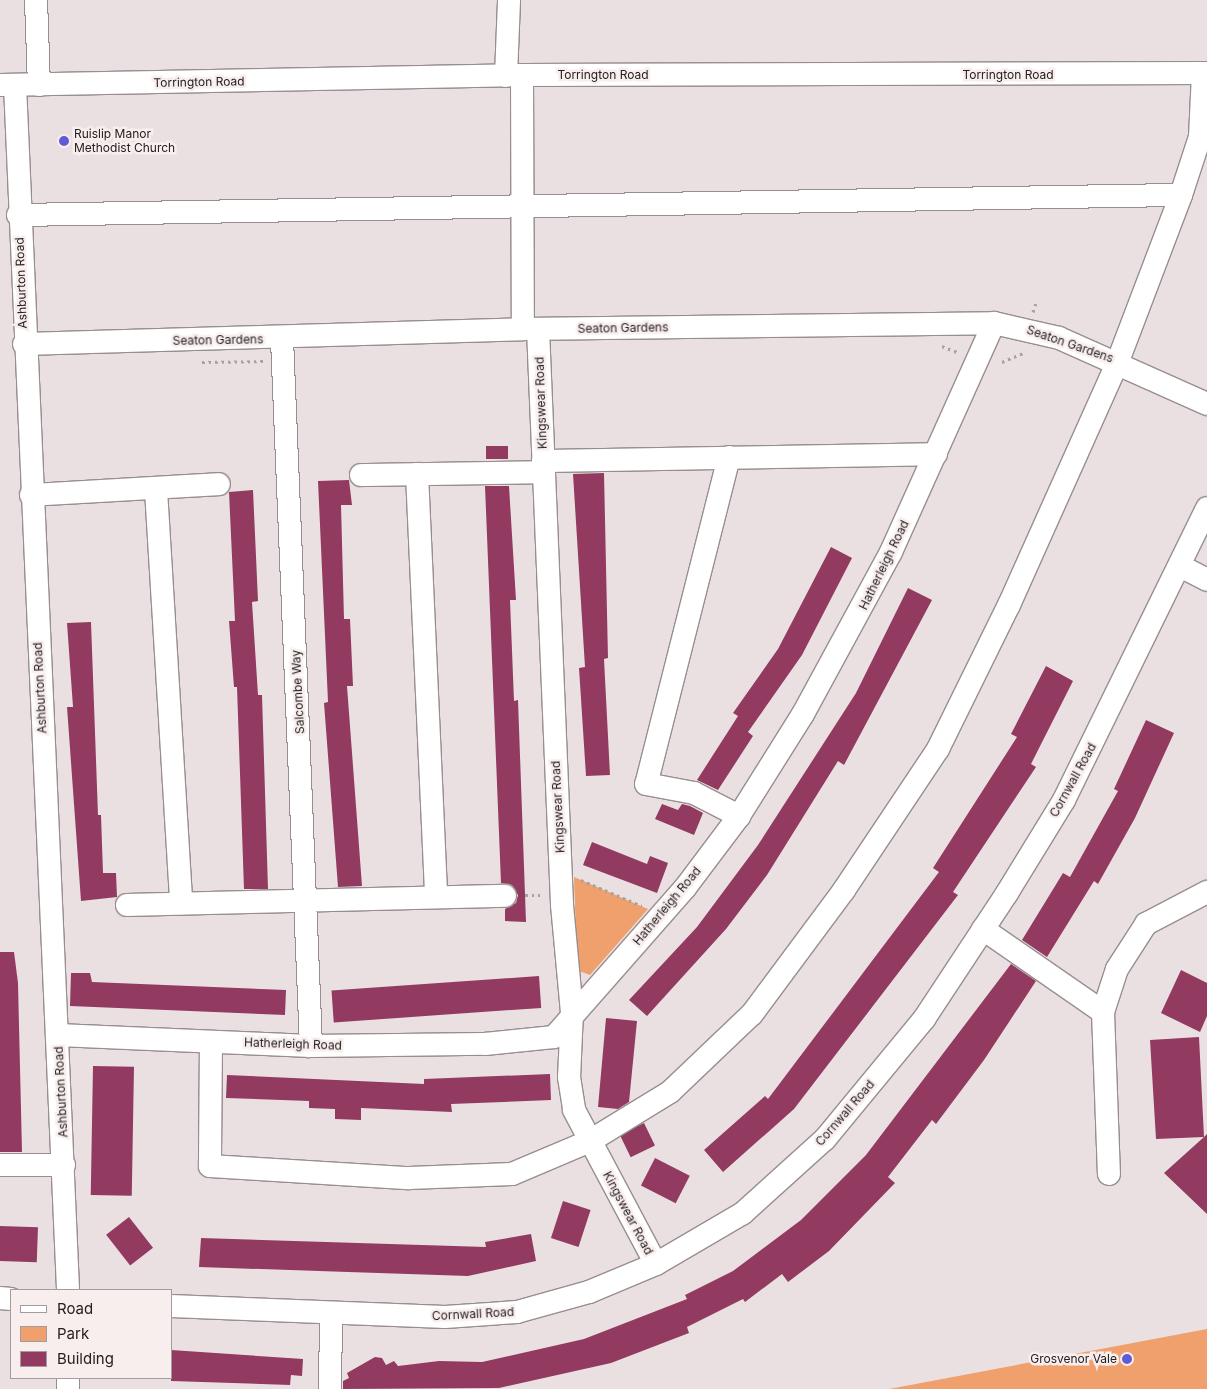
<!DOCTYPE html>
<style>
body{margin:0}
#map{position:relative;width:1207px;height:1389px;overflow:hidden;background:#ebe0e1;font-family:Inter,sans-serif}
div>[style]{position:absolute}
.green>*{inset:0;background:#efa06c}
.building>*{inset:0;background:#923a60;transform-origin:0 0}
.path>*{height:3px;margin-top:-1.5px;transform-origin:0;background:repeating-linear-gradient(90deg,#a9a1a1 0 2.5px,transparent 0 6.5px)}
.roads{filter:drop-shadow(1px 0 #988e8e) drop-shadow(-1px 0 #988e8e) drop-shadow(0 1px #988e8e) drop-shadow(0 -1px #988e8e)}
.minor>*{height:22px;margin:-11px;padding:0 11px;transform-origin:11px;border-radius:11px;background:#fff}
.dots>*{width:14px;height:14px;translate:-50% -50%;box-sizing:border-box;border:2px solid #f9eeee;border-radius:50%}
span{translate:-50% -50%;white-space:nowrap;text-align:center;line-height:1.15;-webkit-text-stroke:5px #f9eeee;paint-order:stroke}
.street-label{font-size:12px;color:#242020}
.poi-label{font-size:12px;color:#242020}
.left{translate:0 -50%;text-align:left}
.right{translate:-100% -50%;text-align:right}
.legend{position:absolute;left:10px;top:1289px;width:162px;height:90px;box-sizing:border-box;background:#f9eeee;border:1px solid #a49c9c;margin:0;padding:6px 9px;list-style:none;font-size:15px;color:#242020}
.legend li{display:flex;align-items:center;gap:10px;height:25px}
.legend b{width:25px;border:1px solid #a49c9c}
</style>
<div id="map">
<div class="green">
<div style="clip-path:polygon(574px 877px,648px 909px,590px 975px,579px 971px,577px 964px)"></div>
<div style="clip-path:polygon(1207px 1329px,1207px 1389px,889px 1389px)"></div>
</div>
<div class="building">
<div style="left:508px;top:446px;width:13px;height:22px;rotate:90deg"></div>
<div style="clip-path:polygon(604px 473px,608px 658px,604px 659px,610px 775px,586px 776px,579px 668px,585px 667px,573px 474px)"></div>
<div style="clip-path:polygon(349px 480px,352px 505px,341px 505px,344px 619px,350px 619px,353px 686px,347px 686px,362px 886px,338px 887px,324px 703px,328px 702px,318px 481px)"></div>
<div style="clip-path:polygon(485px 486px,509px 486px,516px 600px,510px 600px,514px 701px,518px 700px,526px 922px,505px 921px,505px 909px,516px 903px,518px 895px,512px 885px,501px 883px)"></div>
<div style="clip-path:polygon(253px 490px,258px 601px,252px 602px,258px 695px,262px 695px,268px 889px,244px 889px,237px 687px,234px 687px,229px 621px,235px 621px,229px 492px)"></div>
<div style="clip-path:polygon(831px 547px,852px 558px,802px 655px,748px 732px,753px 736px,718px 790px,697px 780px,738px 716px,733px 713px,778px 649px)"></div>
<div style="clip-path:polygon(908px 588px,932px 600px,844px 765px,838px 761px,767px 875px,726px 929px,647px 1016px,629px 1000px,697px 927px,758px 845px,856px 693px)"></div>
<div style="clip-path:polygon(91px 622px,98px 815px,101px 815px,103px 873px,116px 873px,117px 897px,81px 901px,67px 707px,73px 707px,67px 623px)"></div>
<div style="clip-path:polygon(1046px 666px,1073px 681px,1031px 764px,1036px 767px,953px 892px,958px 895px,794px 1109px,723px 1172px,704px 1150px,765px 1096px,768px 1099px,939px 872px,933px 868px,1017px 737px,1011px 734px)"></div>
<div style="clip-path:polygon(1146px 720px,1174px 733px,1135px 818px,1098px 884px,1094px 881px,1047px 957px,1022px 940px,1063px 873px,1070px 877px,1118px 791px,1114px 789px)"></div>
<div style="clip-path:polygon(662px 804px,678px 810px,682px 804px,690px 806px,703px 813px,694px 835px,655px 819px)"></div>
<div style="clip-path:polygon(592px 842px,647px 864px,650px 856px,668px 863px,657px 893px,583px 865px)"></div>
<div style="clip-path:polygon(0 952px,14px 952px,18px 983px,22px 1152px,0 1152px)"></div>
<div style="clip-path:polygon(1011px 964px,1036px 981px,984px 1060px,936px 1124px,932px 1120px,888px 1177px,895px 1183px,829px 1251px,788px 1282px,782px 1274px,745px 1302px,743px 1299px,687px 1327px,689px 1333px,611px 1363px,499px 1388px,343px 1389px,343px 1381px,349px 1378px,347px 1373px,375px 1357px,382px 1358px,386px 1365px,394px 1361px,398px 1366px,439px 1361px,482px 1362px,584px 1339px,687px 1299px,685px 1295px,733px 1271px,801px 1220px,866px 1155px)"></div>
<div style="clip-path:polygon(1181px 970px,1207px 983px,1207px 1016px,1200px 1032px,1161px 1013px)"></div>
<div style="clip-path:polygon(71px 973px,90px 973px,92px 982px,286px 990px,285px 1015px,70px 1006px)"></div>
<div style="left:539px;top:976px;width:32px;height:208px;rotate:86deg"></div>
<div style="clip-path:polygon(606px 1018px,637px 1021px,629px 1102px,618px 1109px,598px 1107px)"></div>
<div style="clip-path:polygon(1199px 1037px,1204px 1137px,1207px 1134px,1207px 1214px,1164px 1173px,1204px 1137px,1156px 1139px,1150px 1040px)"></div>
<div style="left:93px;top:1066px;width:41px;height:129px;rotate:1deg"></div>
<div style="clip-path:polygon(550px 1074px,551px 1100px,451px 1104px,452px 1112px,361px 1108px,361px 1120px,335px 1119px,335px 1109px,309px 1108px,309px 1101px,226px 1098px,227px 1075px,424px 1084px,424px 1079px)"></div>
<div style="left:644px;top:1123px;width:25px;height:27px;rotate:64deg"></div>
<div style="left:655px;top:1158px;width:39px;height:31px;rotate:27deg"></div>
<div style="left:563px;top:1201px;width:29px;height:39px;rotate:18deg"></div>
<div style="left:129px;top:1217px;width:39px;height:29px;rotate:52deg"></div>
<div style="left:0;top:1226px;width:38px;height:35px;rotate:2deg"></div>
<div style="clip-path:polygon(531px 1234px,536px 1261px,468px 1276px,199px 1267px,201px 1238px,486px 1247px,485px 1242px)"></div>
<div style="clip-path:polygon(171px 1350px,303px 1359px,302px 1376px,291px 1375px,290px 1385px,171px 1381px)"></div>
</div>
<div class="path">
<div style="left:1033px;top:312px;width:9px;rotate:-72deg"></div>
<div style="left:942px;top:346px;width:16px;rotate:22deg"></div>
<div style="left:202px;top:362px;width:61px;rotate:-0.9deg"></div>
<div style="left:1002px;top:362px;width:23px;rotate:-23deg"></div>
<div style="left:581px;top:880px;width:66px;rotate:23.1deg"></div>
<div style="left:525px;top:895px;width:16px"></div>
</div>
<div class="roads">
<div class="minor">
<div style="left:36px;top:0;width:85px;rotate:88deg"></div>
<div style="left:522px;top:75px;width:254px;rotate:89.8deg"></div>
<div style="left:506px;top:76px;width:76px;rotate:-87.7deg"></div>
<div style="left:0;top:85px;width:522px;rotate:-1.1deg"></div>
<div style="left:522px;top:75px;width:685px;rotate:-0.17deg"></div>
<div style="left:15px;top:85px;width:1206px;rotate:87.48deg"></div>
<div style="left:18px;top:215px;width:1163px;rotate:-0.99deg"></div>
<div style="left:538px;top:329px;width:576px;rotate:87.61deg"></div>
<div style="left:562px;top:905px;width:107px;rotate:84.7deg"></div>
<div style="left:572px;top:1012px;width:65px;rotate:92.6deg"></div>
<div style="left:569px;top:1077px;width:33px;rotate:81deg"></div>
<div style="left:574px;top:1110px;width:174px;rotate:62deg"></div>
<div style="left:282px;top:339px;width:708px;rotate:87.65deg"></div>
<div style="left:24px;top:344px;width:499px;rotate:-1.7deg"></div>
<div style="left:523px;top:329px;width:471px;rotate:-0.7deg"></div>
<div style="left:994px;top:323px;width:67px;rotate:13deg"></div>
<div style="left:1059px;top:338px;width:162px;rotate:24deg"></div>
<div style="left:729px;top:457px;width:337px;rotate:104.2deg"></div>
<div style="left:646px;top:784px;width:49px;rotate:10.6deg"></div>
<div style="left:694px;top:793px;width:51px;rotate:27.1deg"></div>
<div style="left:543px;top:461px;width:393px;rotate:-1deg"></div>
<div style="left:417px;top:474px;width:422px;rotate:87.4deg"></div>
<div style="left:361px;top:475px;width:183px;rotate:-0.9deg"></div>
<div style="left:156px;top:490px;width:414px;rotate:86.5deg"></div>
<div style="left:31px;top:495px;width:188px;rotate:-3.3deg"></div>
<div style="left:1180px;top:566px;width:30px;rotate:27deg"></div>
<div style="left:127px;top:905px;width:378px;rotate:-1.4deg"></div>
<div style="left:983px;top:929px;width:146px;rotate:34.7deg"></div>
<div style="left:1103px;top:1012px;width:162px;rotate:87.9deg"></div>
<div style="left:1103px;top:1012px;width:45px;rotate:-72deg"></div>
<div style="left:1117px;top:969px;width:54px;rotate:-57.2deg"></div>
<div style="left:1146px;top:924px;width:69px;rotate:-27.7deg"></div>
<div style="left:58px;top:1035px;width:253px;rotate:2.5deg"></div>
<div style="left:311px;top:1046px;width:174px;rotate:-0.7deg"></div>
<div style="left:485px;top:1044px;width:69px;rotate:-5.8deg"></div>
<div style="left:554px;top:1037px;width:198px;rotate:-48.7deg"></div>
<div style="left:685px;top:888px;width:90px;rotate:-53.1deg"></div>
<div style="left:739px;top:816px;width:120px;rotate:-57.9deg"></div>
<div style="left:803px;top:714px;width:184px;rotate:-61.5deg"></div>
<div style="left:891px;top:552px;width:251px;rotate:-65.8deg"></div>
<div style="left:211px;top:1042px;width:124px;rotate:90.5deg"></div>
<div style="left:210px;top:1166px;width:199px;rotate:3.5deg"></div>
<div style="left:409px;top:1178px;width:103px;rotate:-2.2deg"></div>
<div style="left:512px;top:1174px;width:85px;rotate:-22.9deg"></div>
<div style="left:590px;top:1141px;width:94px;rotate:-31.5deg"></div>
<div style="left:670px;top:1092px;width:113px;rotate:-43.6deg"></div>
<div style="left:752px;top:1014px;width:154px;rotate:-53.4deg"></div>
<div style="left:844px;top:890px;width:169px;rotate:-56.3deg"></div>
<div style="left:938px;top:749px;width:161px;rotate:-63.8deg"></div>
<div style="left:1009px;top:605px;width:267px;rotate:-65.9deg"></div>
<div style="left:1118px;top:361px;width:178px;rotate:-69.2deg"></div>
<div style="left:1181px;top:195px;width:61px;rotate:-71.9deg"></div>
<div style="left:1200px;top:137px;width:64px;rotate:-87.3deg"></div>
<div style="left:0;top:1165px;width:64px"></div>
<div style="left:0;top:1298px;width:11px;rotate:5deg"></div>
<div style="left:171px;top:1306px;width:274px;rotate:2.3deg"></div>
<div style="left:445px;top:1317px;width:72px;rotate:-4deg"></div>
<div style="left:517px;top:1312px;width:75px;rotate:-15.5deg"></div>
<div style="left:589px;top:1292px;width:73px;rotate:-22.7deg"></div>
<div style="left:656px;top:1264px;width:101px;rotate:-30.4deg"></div>
<div style="left:743px;top:1213px;width:110px;rotate:-42.1deg"></div>
<div style="left:825px;top:1139px;width:156px;rotate:-50.5deg"></div>
<div style="left:924px;top:1019px;width:151px;rotate:-56.6deg"></div>
<div style="left:1007px;top:893px;width:109px;rotate:-58.5deg"></div>
<div style="left:1064px;top:800px;width:325px;rotate:-63.9deg"></div>
<div style="left:68px;top:1389px;width:11px;rotate:-90deg"></div>
<div style="left:330px;top:1389px;width:76px;rotate:-89.2deg"></div>
</div>
</div>
<div class="dots">
<div style="left:64px;top:141px;background:#605bd4"></div>
<div style="left:1127px;top:1359px;background:#605bd4"></div>
</div>
<div class="street-label">
<span style="left:603px;top:75px">Torrington Road</span>
<span style="left:1008px;top:75px">Torrington Road</span>
<span style="left:199px;top:82px;rotate:-1deg">Torrington Road</span>
<span style="left:21px;top:283px;rotate:-92deg">Ashburton Road</span>
<span style="left:623px;top:328px;rotate:-1deg">Seaton Gardens</span>
<span style="left:218px;top:340px;rotate:-1deg">Seaton Gardens</span>
<span style="left:1070px;top:344px;rotate:19deg">Seaton Gardens</span>
<span style="left:541px;top:403px;rotate:-92deg">Kingswear Road</span>
<span style="left:884px;top:565px;rotate:-64deg">Hatherleigh Road</span>
<span style="left:40px;top:688px;rotate:-93deg">Ashburton Road</span>
<span style="left:298px;top:692px;rotate:-93deg">Salcombe Way</span>
<span style="left:1073px;top:780px;rotate:-61deg">Cornwall Road</span>
<span style="left:558px;top:807px;rotate:-93deg">Kingswear Road</span>
<span style="left:667px;top:906px;rotate:-50deg">Hatherleigh Road</span>
<span style="left:293px;top:1044px;rotate:2deg">Hatherleigh Road</span>
<span style="left:61px;top:1092px;rotate:-93deg">Ashburton Road</span>
<span style="left:845px;top:1113px;rotate:-49deg">Cornwall Road</span>
<span style="left:628px;top:1213px;rotate:62deg">Kingswear Road</span>
<span style="left:473px;top:1314px;rotate:-3deg">Cornwall Road</span>
</div>
<div class="poi-label">
<span class="left" style="left:74px;top:141px">Ruislip Manor<br>Methodist Church</span>
<span class="right" style="left:1117px;top:1359px">Grosvenor Vale</span>
</div>
<ul class="legend">
<li><b style="height:6px;background:#fff"></b>Road</li>
<li><b style="height:14px;background:#efa06c"></b>Park</li>
<li><b style="height:14px;background:#923a60"></b>Building</li>
</ul>
</div>
